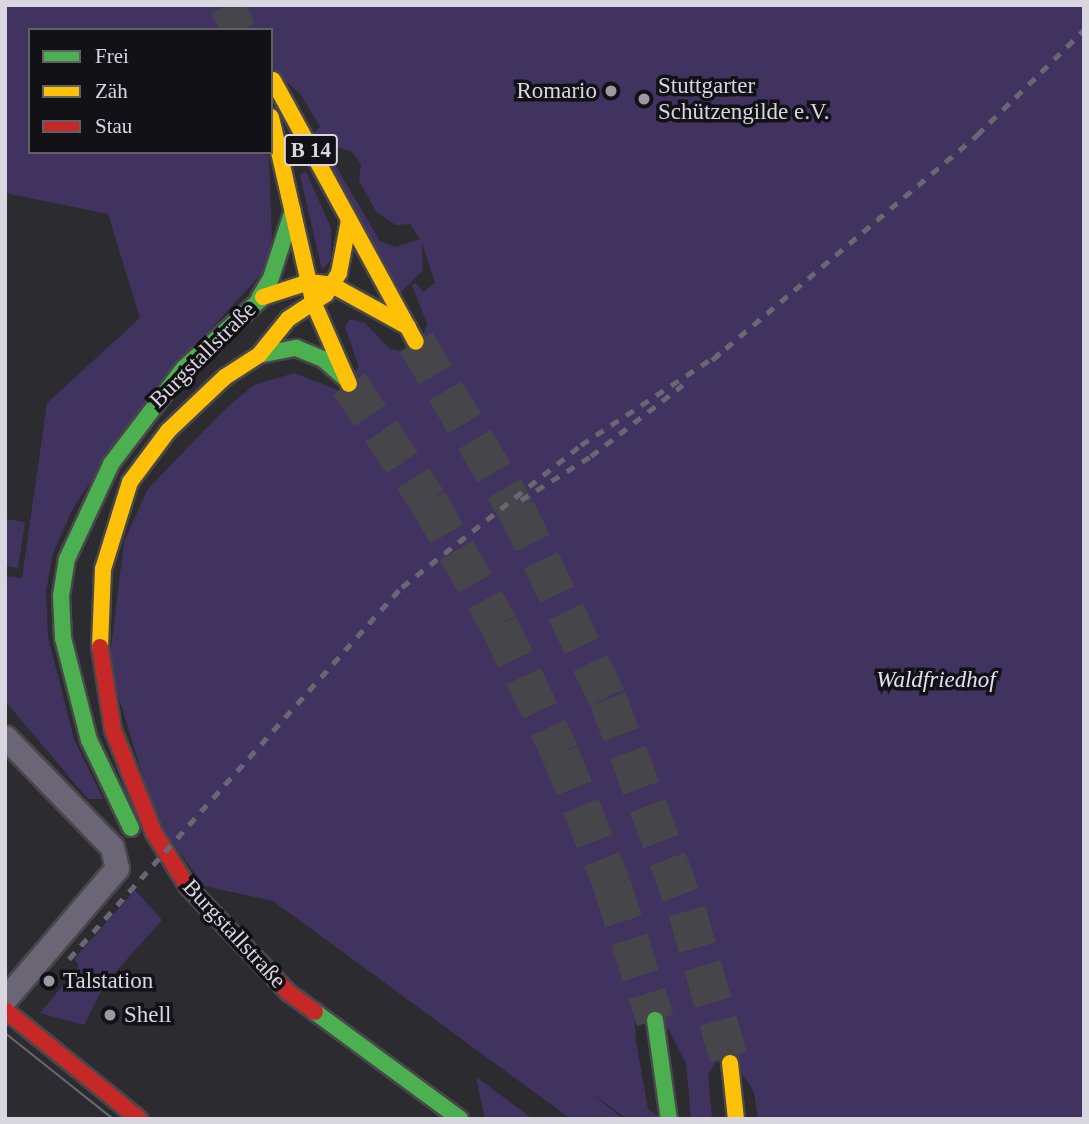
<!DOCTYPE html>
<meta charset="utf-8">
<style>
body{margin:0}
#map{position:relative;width:1089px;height:1124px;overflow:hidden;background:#2b2b30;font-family:Georgia,serif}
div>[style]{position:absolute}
.green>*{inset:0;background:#413360}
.primary-tunnel>*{height:35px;margin-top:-17.5px;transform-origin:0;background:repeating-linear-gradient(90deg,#45454a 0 35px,transparent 0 53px)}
.highway-tunnel>*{height:38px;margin-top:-19px;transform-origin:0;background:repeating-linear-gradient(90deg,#45454a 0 38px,transparent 0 57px)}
.roads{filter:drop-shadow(2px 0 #48474b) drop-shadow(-2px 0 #48474b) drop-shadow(0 2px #48474b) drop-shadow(0 -2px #48474b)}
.street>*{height:23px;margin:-11.5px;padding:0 11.5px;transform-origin:11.5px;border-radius:11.5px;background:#6a6676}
.fast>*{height:16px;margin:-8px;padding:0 8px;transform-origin:8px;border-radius:8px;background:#4caf50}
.slow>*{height:16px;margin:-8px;padding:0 8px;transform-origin:8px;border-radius:8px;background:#ffc107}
.jam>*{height:16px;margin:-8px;padding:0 8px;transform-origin:8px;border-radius:8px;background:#c62828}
.tram>*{height:2px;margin:-1px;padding:0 1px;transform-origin:1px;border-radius:1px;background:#696771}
.rail>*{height:5px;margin-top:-2.5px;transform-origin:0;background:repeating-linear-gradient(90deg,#696771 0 9px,transparent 0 18px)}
.dots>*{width:19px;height:19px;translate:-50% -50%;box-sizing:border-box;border:4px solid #121116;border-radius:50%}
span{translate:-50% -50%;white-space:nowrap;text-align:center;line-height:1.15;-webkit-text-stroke:7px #121116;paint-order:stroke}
.shield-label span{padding:2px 5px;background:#121116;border:2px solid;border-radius:5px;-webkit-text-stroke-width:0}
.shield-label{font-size:21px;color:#d8d6de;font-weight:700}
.poi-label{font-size:23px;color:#d8d6de}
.left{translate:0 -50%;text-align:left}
.right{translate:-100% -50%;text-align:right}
.street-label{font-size:23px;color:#d8d6de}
.park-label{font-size:23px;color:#e5e1f4;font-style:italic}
.frame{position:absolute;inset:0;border:7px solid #d8d6de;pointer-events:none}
.legend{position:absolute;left:28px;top:28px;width:245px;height:126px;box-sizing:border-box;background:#121116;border:2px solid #616066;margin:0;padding:9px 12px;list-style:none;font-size:21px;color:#d8d6de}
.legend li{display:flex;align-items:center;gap:14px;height:35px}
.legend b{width:35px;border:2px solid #616066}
</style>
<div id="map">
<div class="green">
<div style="clip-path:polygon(evenodd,5px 5px,1084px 5px,1084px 1119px,758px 1119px,754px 1092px,737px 1065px,716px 1062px,708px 1075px,712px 1119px,691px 1119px,686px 1063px,669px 1030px,640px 1016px,635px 1021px,636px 1041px,648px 1109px,662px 1119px,627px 1119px,589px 1091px,623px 1119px,571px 1119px,273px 901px,204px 886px,156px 820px,109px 665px,124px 542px,147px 490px,223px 411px,254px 385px,294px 373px,338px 390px,359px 367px,345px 327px,350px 319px,365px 323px,390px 349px,402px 351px,421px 341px,427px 324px,412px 285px,416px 283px,423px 292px,435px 283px,422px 243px,423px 270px,400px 293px,313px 133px,320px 127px,301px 95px,278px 74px,271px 76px,271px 30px,30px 30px,30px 152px,263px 152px,269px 156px,272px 242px,266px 269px,152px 393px,74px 506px,53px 553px,46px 591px,48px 637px,74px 739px,103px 799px,88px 799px,5px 701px,5px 576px,22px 578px,47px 403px,140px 318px,108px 214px,5px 193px,5px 5px,331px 145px,352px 152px,361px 164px,359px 180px,376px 212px,396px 225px,410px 224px,420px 239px,395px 247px,380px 241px,337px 168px,331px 145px)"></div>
<div style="clip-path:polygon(306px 171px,331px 228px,331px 259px,322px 270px,300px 175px)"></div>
<div style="clip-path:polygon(5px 519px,25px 522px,18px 568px,5px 566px)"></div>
<div style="clip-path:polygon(135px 890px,162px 920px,104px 985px,84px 1025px,40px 1013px,79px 966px,74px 959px)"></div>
<div style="clip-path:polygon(476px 1077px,533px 1119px,485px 1119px)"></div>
</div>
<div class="primary-tunnel">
<div style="left:227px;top:5px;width:28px;rotate:64deg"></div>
</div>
<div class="highway-tunnel">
<div style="left:416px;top:342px;width:195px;rotate:59.1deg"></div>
<div style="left:516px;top:509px;width:211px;rotate:64.2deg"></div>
<div style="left:608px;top:699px;width:226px;rotate:69.6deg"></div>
<div style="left:687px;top:911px;width:158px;rotate:74.2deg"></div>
<div style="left:349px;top:384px;width:141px;rotate:56deg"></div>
<div style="left:428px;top:501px;width:143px;rotate:60.2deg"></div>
<div style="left:499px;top:625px;width:142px;rotate:64.5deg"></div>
<div style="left:560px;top:753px;width:142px;rotate:68.5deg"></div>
<div style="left:612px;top:885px;width:142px;rotate:72.3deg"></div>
</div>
<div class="roads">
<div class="street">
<div style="left:5px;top:737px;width:153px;rotate:45.8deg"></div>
<div style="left:112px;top:847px;width:22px;rotate:77deg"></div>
<div style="left:117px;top:868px;width:172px;rotate:130.5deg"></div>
</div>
<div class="fast">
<div style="left:259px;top:298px;width:23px;rotate:-59deg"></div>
<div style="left:271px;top:278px;width:71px;rotate:-72.1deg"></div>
<div style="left:259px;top:355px;width:38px;rotate:-11deg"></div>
<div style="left:296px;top:348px;width:29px;rotate:22deg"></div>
<div style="left:323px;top:359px;width:28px;rotate:41deg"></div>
<div style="left:131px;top:828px;width:98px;rotate:-115.5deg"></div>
<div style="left:89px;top:740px;width:105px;rotate:-104.3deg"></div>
<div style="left:63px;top:638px;width:42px;rotate:-92.7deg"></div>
<div style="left:61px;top:596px;width:37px;rotate:-81deg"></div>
<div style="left:67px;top:559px;width:105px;rotate:-65.1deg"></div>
<div style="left:111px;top:464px;width:121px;rotate:-52.8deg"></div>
<div style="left:184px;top:368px;width:106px;rotate:-41.9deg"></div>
<div style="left:315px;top:1012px;width:180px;rotate:36.4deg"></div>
<div style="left:655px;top:1020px;width:100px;rotate:82deg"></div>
</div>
<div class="slow">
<div style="left:273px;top:80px;width:298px;rotate:61.4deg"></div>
<div style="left:271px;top:117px;width:192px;rotate:77.1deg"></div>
<div style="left:314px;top:304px;width:87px;rotate:66.4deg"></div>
<div style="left:263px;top:297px;width:48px;rotate:-18.1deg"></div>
<div style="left:309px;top:282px;width:23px;rotate:7deg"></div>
<div style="left:332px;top:285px;width:87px;rotate:28.9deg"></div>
<div style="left:100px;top:647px;width:78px;rotate:-87.8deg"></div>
<div style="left:103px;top:569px;width:91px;rotate:-72.8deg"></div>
<div style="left:130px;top:482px;width:64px;rotate:-53.3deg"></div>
<div style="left:168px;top:431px;width:79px;rotate:-43.5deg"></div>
<div style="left:225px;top:377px;width:40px;rotate:-32.9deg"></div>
<div style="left:259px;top:355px;width:46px;rotate:-51.1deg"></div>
<div style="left:288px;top:319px;width:45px;rotate:-33.3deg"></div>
<div style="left:326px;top:294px;width:25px;rotate:-58deg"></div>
<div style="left:339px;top:273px;width:54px;rotate:-79.3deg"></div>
<div style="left:730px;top:1063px;width:56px;rotate:83.9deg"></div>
</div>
<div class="jam">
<div style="left:100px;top:647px;width:84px;rotate:81.1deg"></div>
<div style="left:113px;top:730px;width:111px;rotate:68.3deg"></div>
<div style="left:154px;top:833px;width:64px;rotate:57.8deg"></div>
<div style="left:188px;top:887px;width:146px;rotate:46.4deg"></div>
<div style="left:289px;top:993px;width:32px;rotate:36deg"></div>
<div style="left:5px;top:1010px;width:173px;rotate:39.1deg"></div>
</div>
</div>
<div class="tram">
<div style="left:5px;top:1033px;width:138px;rotate:38.5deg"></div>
</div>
<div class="rail">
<div style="left:712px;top:360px;width:348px;rotate:-40.3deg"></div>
<div style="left:977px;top:135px;width:150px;rotate:-44.5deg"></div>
<div style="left:521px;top:500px;width:83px;rotate:-32.2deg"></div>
<div style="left:591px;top:456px;width:116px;rotate:-37.7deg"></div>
<div style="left:69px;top:959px;width:499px;rotate:-48.2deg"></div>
<div style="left:402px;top:587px;width:228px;rotate:-38.4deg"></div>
<div style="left:581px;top:445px;width:167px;rotate:-33.5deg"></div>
</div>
<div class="dots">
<div style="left:611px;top:91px;background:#9b9aa1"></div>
<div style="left:644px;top:99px;background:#9b9aa1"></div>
<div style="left:49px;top:981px;background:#9b9aa1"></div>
<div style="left:110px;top:1015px;background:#9b9aa1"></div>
</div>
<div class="shield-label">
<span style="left:311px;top:150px">B 14</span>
</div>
<div class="poi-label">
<span class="left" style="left:658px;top:99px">Stuttgarter<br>Schützengilde e.V.</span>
<span class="right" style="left:597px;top:91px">Romario</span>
<span class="left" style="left:63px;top:981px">Talstation</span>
<span class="left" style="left:124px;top:1015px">Shell</span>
</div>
<div class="street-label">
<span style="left:203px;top:355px;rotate:-45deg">Burgstallstraße</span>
<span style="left:234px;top:934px;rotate:47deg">Burgstallstraße</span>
</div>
<div class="park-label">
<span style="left:936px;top:680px">Waldfriedhof</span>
</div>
<div class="frame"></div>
<ul class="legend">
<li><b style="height:9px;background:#4caf50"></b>Frei</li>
<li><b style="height:9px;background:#ffc107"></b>Zäh</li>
<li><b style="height:9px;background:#c62828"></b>Stau</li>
</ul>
</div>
